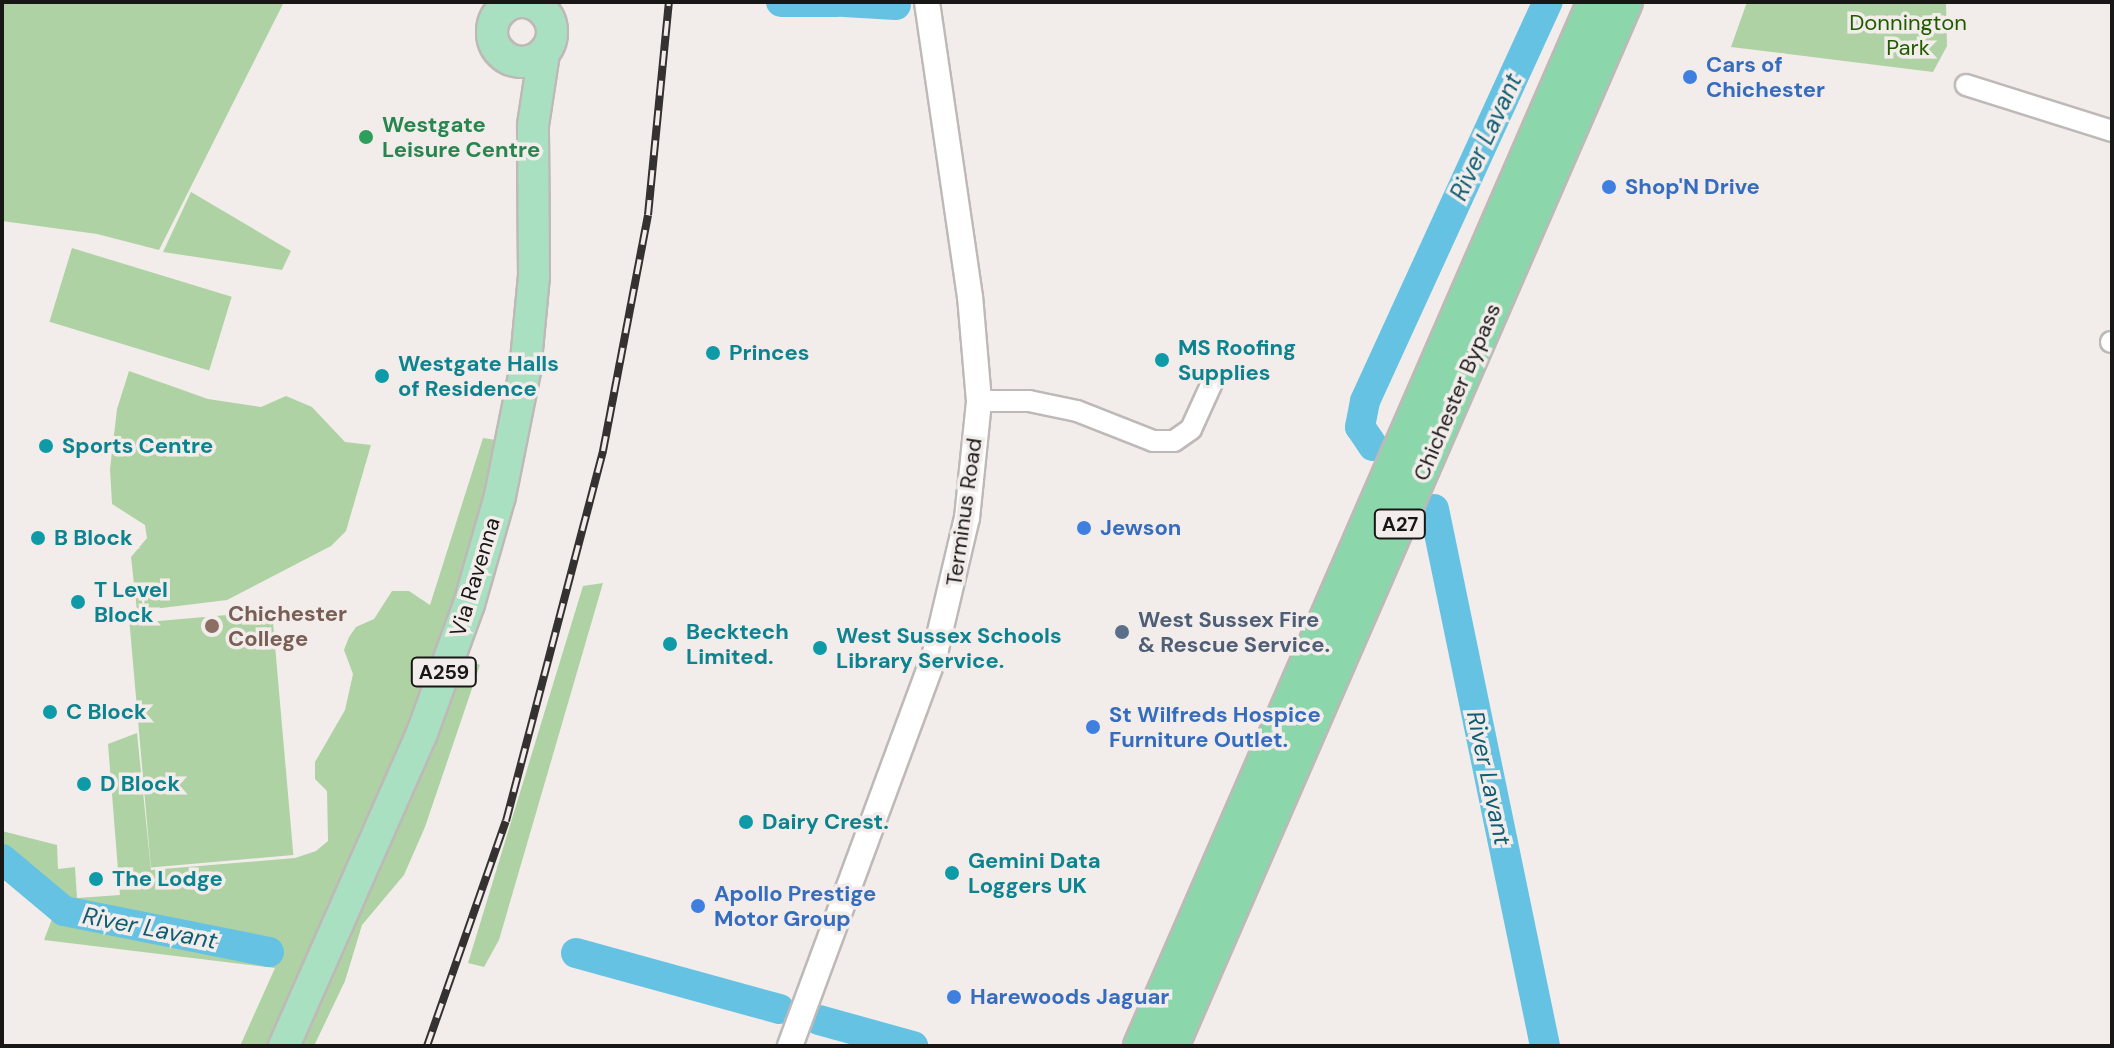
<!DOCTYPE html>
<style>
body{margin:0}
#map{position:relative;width:2114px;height:1048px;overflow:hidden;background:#f2edeb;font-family:"DM Sans",sans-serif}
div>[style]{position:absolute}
.green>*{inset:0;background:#afd2a4;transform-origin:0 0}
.river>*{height:30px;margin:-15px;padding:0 15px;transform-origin:15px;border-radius:15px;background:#65c2e2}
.roads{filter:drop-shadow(2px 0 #beb9b7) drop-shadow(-2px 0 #beb9b7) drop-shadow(0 2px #beb9b7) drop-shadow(0 -2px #beb9b7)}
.minor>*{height:20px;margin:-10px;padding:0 10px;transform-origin:10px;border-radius:10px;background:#fff}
.tertiary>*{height:24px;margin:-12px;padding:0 12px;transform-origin:12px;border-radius:12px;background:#fff}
.primary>*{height:30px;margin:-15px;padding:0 15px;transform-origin:15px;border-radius:15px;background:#a9e0c1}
.primary>.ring{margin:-15px;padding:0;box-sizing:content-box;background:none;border:30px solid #a9e0c1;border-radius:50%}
.trunk>*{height:32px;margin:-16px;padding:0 16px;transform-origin:16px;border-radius:16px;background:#8cd6ac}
.rail>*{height:8px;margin-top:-4px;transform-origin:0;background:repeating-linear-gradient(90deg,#f2edeb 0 15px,#343130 0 30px);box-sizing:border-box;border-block:2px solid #343130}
.dots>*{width:22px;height:22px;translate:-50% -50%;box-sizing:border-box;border:4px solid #f2edeb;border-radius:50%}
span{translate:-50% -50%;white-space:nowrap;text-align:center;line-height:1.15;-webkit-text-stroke:7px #f2edeb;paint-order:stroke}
.shield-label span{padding:2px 6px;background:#f2edeb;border:2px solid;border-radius:6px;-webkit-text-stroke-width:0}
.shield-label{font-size:20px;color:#191716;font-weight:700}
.park-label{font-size:22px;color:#215b00}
.shop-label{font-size:22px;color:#366cbe;font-weight:700}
.left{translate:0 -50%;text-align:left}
.leisure-label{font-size:22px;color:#27864d;font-weight:700}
.culture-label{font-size:22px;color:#0d838f;font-weight:700}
.street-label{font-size:22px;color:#191716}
.education-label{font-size:22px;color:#785e54;font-weight:700}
.service-label{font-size:22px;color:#4e5e75;font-weight:700}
.water-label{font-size:24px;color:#0f5d73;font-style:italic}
.frame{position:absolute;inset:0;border:4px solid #191716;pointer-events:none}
</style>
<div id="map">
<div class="green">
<div style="clip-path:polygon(2px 2px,284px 2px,159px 250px,97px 234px,2px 221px)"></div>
<div style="clip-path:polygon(1747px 2px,1946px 2px,1947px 46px,1933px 72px,1731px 47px)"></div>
<div style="clip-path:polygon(191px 192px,291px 251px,282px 270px,163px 252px)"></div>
<div style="left:72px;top:248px;width:167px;height:77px;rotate:17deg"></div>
<div style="clip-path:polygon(129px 371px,208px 399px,261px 407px,286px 396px,312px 407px,345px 442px,371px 445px,346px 531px,331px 546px,227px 600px,137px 611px,131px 557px,147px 538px,145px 525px,112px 504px,110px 469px,117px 409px)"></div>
<div style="clip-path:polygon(483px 438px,502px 441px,461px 601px,412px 728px,274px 1046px,240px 1046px,275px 968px,44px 940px,52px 919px,2px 876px,2px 831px,57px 845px,58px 869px,75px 867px,77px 898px,120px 895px,108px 744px,137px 733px,151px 870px,295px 858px,316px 851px,328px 841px,327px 791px,315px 779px,315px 762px,345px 710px,353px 674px,344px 650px,349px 637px,356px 627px,374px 619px,392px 591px,409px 591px,430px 605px)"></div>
<div style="clip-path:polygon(603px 583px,499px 940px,484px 967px,468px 963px,583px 586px)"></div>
<div style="left:272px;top:611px;width:245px;height:143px;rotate:85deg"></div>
<div style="clip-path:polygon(461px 657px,480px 665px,425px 827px,404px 875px,362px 925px,345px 981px,314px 1046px,293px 1046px)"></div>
</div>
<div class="river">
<div style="left:781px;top:2px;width:57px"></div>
<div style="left:844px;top:2px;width:52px;rotate:3.3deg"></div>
<div style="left:1373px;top:446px;width:23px;rotate:-124deg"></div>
<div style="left:1360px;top:427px;width:26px;rotate:-79deg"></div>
<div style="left:1365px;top:401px;width:439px;rotate:-65.4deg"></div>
<div style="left:1434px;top:509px;width:548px;rotate:78.32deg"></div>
<div style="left:2px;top:859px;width:81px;rotate:40deg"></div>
<div style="left:64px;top:911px;width:209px;rotate:11.3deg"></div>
<div style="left:576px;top:953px;width:211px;rotate:15.4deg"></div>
<div style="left:819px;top:1020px;width:98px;rotate:15.5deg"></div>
</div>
<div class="roads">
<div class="minor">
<div style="left:1966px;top:85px;width:153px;rotate:17.5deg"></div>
<div style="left:2111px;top:342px;width:1px"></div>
<div style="left:979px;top:401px;width:50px"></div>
<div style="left:1029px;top:401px;width:49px;rotate:11.8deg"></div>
<div style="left:1077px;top:411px;width:82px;rotate:21.5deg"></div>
<div style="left:1153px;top:441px;width:21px"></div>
<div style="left:1174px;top:441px;width:21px;rotate:-35deg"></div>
<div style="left:1191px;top:429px;width:51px;rotate:-65.5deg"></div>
</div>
<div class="tertiary">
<div style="left:790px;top:1046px;width:419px;rotate:-69.7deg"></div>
<div style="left:935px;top:653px;width:139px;rotate:-76.7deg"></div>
<div style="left:967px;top:518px;width:118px;rotate:-84.1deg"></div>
<div style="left:979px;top:401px;width:104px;rotate:-94.9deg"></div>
<div style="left:970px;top:297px;width:298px;rotate:-98.3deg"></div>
</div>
<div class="primary">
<div class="ring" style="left:492px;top:2px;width:30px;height:30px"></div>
<div style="left:284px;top:1046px;width:342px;rotate:-66.2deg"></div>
<div style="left:422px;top:733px;width:137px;rotate:-70deg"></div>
<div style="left:469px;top:604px;width:112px;rotate:-74deg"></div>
<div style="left:500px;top:496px;width:127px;rotate:-78.7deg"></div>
<div style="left:525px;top:371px;width:95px;rotate:-84.6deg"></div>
<div style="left:534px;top:276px;width:151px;rotate:-90.4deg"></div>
<div style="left:533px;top:125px;width:73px;rotate:-81.3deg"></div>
</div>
<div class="trunk">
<div style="left:1140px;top:1046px;width:1138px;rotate:-66.5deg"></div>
<div style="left:1172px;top:1046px;width:1138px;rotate:-66.5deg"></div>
</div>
</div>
<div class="rail">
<div style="left:427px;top:1046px;width:238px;rotate:-70.7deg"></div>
<div style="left:506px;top:821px;width:383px;rotate:-75.3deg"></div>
<div style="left:603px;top:451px;width:240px;rotate:-79.2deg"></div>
<div style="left:648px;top:215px;width:214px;rotate:-84.4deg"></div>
</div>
<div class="dots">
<div style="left:1690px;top:77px;background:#3f7fe0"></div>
<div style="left:366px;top:137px;background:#2e9e5b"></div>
<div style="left:1609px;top:187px;background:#3f7fe0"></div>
<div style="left:713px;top:353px;background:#0f9aa8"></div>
<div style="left:1162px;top:360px;background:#0f9aa8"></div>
<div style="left:382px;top:376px;background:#0f9aa8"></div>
<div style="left:46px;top:446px;background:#0f9aa8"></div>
<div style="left:1084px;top:528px;background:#3f7fe0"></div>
<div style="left:38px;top:538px;background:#0f9aa8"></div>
<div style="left:78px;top:602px;background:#0f9aa8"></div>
<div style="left:212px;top:626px;background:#8d6e63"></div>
<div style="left:1122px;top:632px;background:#5c6f8a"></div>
<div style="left:670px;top:644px;background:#0f9aa8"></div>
<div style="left:820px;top:648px;background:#0f9aa8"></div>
<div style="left:50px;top:712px;background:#0f9aa8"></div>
<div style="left:1093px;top:727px;background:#3f7fe0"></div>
<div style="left:84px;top:784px;background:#0f9aa8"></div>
<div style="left:746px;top:822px;background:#0f9aa8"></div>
<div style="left:952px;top:873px;background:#0f9aa8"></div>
<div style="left:96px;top:879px;background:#0f9aa8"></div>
<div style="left:698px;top:906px;background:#3f7fe0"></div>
<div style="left:954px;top:997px;background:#3f7fe0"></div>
</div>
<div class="shield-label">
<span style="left:1400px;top:524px">A27</span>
<span style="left:444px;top:672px">A259</span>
</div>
<div class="park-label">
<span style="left:1908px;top:35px">Donnington<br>Park</span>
</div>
<div class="shop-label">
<span class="left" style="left:1706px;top:77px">Cars of<br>Chichester</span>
<span class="left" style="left:1625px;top:187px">Shop'N Drive</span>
<span class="left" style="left:1100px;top:528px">Jewson</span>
<span class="left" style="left:1109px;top:727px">St Wilfreds Hospice<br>Furniture Outlet.</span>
<span class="left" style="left:714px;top:906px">Apollo Prestige<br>Motor Group</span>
<span class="left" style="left:970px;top:997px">Harewoods Jaguar</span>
</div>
<div class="leisure-label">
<span class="left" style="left:382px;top:137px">Westgate<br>Leisure Centre</span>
</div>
<div class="culture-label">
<span class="left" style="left:1178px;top:360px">MS Roofing<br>Supplies</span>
<span class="left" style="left:729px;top:353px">Princes</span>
<span class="left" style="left:398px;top:376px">Westgate Halls<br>of Residence</span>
<span class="left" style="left:62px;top:446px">Sports Centre</span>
<span class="left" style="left:54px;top:538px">B Block</span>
<span class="left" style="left:94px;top:602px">T Level<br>Block</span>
<span class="left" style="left:686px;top:644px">Becktech<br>Limited.</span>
<span class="left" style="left:836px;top:648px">West Sussex Schools<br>Library Service.</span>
<span class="left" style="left:66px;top:712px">C Block</span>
<span class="left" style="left:100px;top:784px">D Block</span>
<span class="left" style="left:762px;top:822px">Dairy Crest.</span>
<span class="left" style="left:968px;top:873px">Gemini Data<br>Loggers UK</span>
<span class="left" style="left:112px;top:879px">The Lodge</span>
</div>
<div class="street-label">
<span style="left:1457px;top:392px;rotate:-67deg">Chichester Bypass</span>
<span style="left:964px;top:512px;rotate:-82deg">Terminus Road</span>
<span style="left:475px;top:577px;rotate:-73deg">Via Ravenna</span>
</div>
<div class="education-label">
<span class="left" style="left:228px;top:626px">Chichester<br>College</span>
</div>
<div class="service-label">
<span class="left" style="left:1138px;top:632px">West Sussex Fire<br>&amp; Rescue Service.</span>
</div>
<div class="water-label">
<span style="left:1486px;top:137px;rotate:-65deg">River Lavant</span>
<span style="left:1489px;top:778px;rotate:78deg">River Lavant</span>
<span style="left:150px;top:928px;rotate:11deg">River Lavant</span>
</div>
<div class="frame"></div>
</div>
